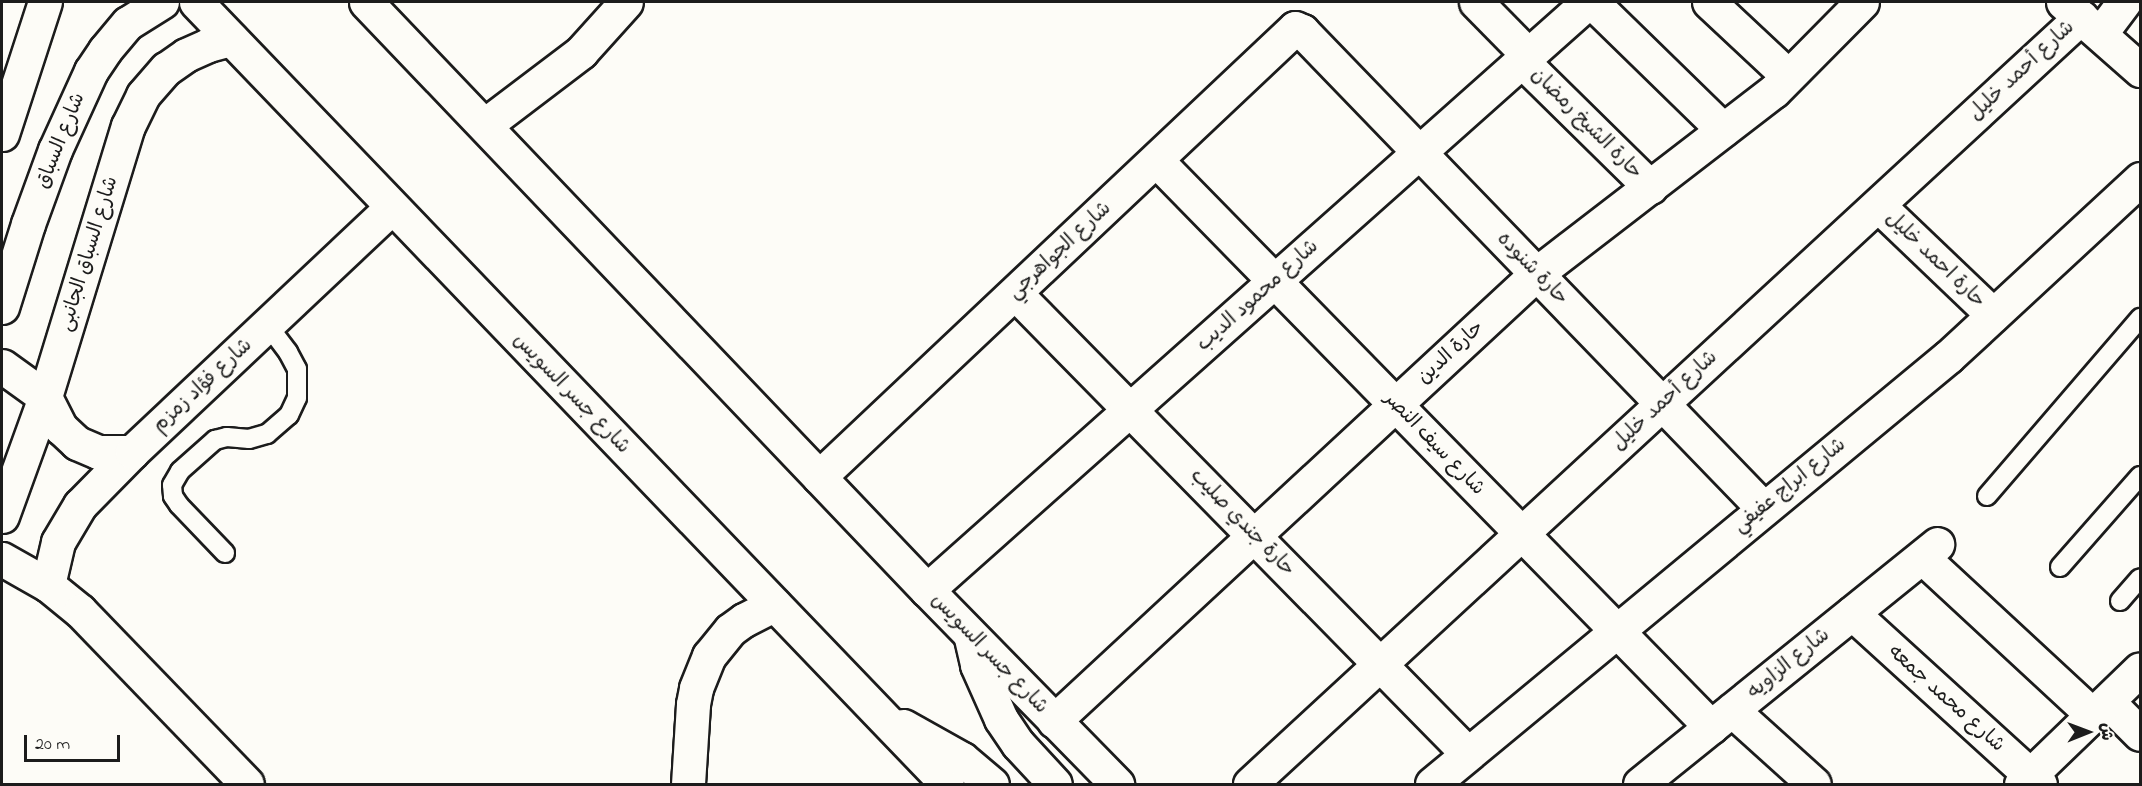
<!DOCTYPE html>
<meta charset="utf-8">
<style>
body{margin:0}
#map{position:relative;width:2142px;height:786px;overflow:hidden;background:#fdfcf7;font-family:"Indie Flower","Playpen Sans Arabic",sans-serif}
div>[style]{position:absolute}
.roads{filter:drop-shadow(2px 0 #1c1c1c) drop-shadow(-2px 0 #1c1c1c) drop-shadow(0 2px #1c1c1c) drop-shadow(0 -2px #1c1c1c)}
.lane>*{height:18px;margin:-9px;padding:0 9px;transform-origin:9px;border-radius:9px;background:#fdfcf7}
.street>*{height:33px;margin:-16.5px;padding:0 16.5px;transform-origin:16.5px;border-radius:16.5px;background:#fdfcf7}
.primary>*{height:33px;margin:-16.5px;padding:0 16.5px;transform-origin:16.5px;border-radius:16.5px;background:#fdfcf7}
span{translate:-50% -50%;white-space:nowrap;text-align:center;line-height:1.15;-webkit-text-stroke:4.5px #fdfcf7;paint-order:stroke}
.street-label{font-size:20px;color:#1c1c1c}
.frame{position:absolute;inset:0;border:3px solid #1c1c1c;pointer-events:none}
.north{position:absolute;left:2058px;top:702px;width:60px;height:60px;-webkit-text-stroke:4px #fdfcf7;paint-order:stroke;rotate:89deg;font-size:16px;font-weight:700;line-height:24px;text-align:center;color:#1c1c1c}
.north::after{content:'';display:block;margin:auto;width:21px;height:27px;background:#1c1c1c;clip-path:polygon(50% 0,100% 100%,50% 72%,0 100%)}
.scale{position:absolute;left:24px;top:735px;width:96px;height:27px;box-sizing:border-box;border:3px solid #1c1c1c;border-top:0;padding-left:8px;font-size:18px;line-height:21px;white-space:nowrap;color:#1c1c1c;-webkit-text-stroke:4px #fdfcf7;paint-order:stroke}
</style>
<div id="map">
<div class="roads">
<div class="lane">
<div style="left:1987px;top:496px;width:235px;rotate:-49.3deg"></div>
<div style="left:225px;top:553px;width:66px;rotate:-133.8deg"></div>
<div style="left:179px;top:505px;width:11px;rotate:-124deg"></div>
<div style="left:173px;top:496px;width:11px;rotate:-95deg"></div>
<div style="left:172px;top:485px;width:16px;rotate:-60deg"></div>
<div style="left:180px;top:471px;width:47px;rotate:-41.5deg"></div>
<div style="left:215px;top:440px;width:12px;rotate:-14deg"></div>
<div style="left:227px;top:437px;width:22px;rotate:5deg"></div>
<div style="left:249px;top:439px;width:19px;rotate:-16deg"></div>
<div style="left:267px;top:434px;width:29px;rotate:-41deg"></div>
<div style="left:289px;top:415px;width:19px;rotate:-65deg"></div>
<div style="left:297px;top:398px;width:29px;rotate:-90deg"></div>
<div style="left:297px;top:369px;width:19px;rotate:-118deg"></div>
<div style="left:288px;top:352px;width:34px;rotate:-127deg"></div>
<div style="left:2060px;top:567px;width:121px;rotate:-48.7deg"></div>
<div style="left:2120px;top:601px;width:30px;rotate:-49deg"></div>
</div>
<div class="street">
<div style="left:1476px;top:2px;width:74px;rotate:45.5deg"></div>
<div style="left:1592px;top:2px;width:183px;rotate:44.3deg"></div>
<div style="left:1709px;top:2px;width:108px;rotate:43.1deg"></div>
<div style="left:2063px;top:2px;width:103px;rotate:41.4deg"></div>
<div style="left:2100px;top:34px;width:40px;rotate:-53deg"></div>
<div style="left:1522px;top:61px;width:180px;rotate:44.5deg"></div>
<div style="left:485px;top:125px;width:121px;rotate:-37.2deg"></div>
<div style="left:581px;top:52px;width:67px;rotate:-48deg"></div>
<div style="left:2px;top:134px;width:139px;rotate:-72deg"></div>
<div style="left:1157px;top:161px;width:792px;rotate:45.61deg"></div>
<div style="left:1878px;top:205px;width:159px;rotate:43.7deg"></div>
<div style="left:1015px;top:293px;width:646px;rotate:45.5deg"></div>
<div style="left:2px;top:307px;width:87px;rotate:-72.6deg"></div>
<div style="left:28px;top:224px;width:79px;rotate:-70deg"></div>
<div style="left:55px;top:150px;width:87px;rotate:-65.5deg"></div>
<div style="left:91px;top:71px;width:25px;rotate:-56deg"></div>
<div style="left:105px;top:50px;width:35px;rotate:-50deg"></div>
<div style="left:128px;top:23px;width:40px;rotate:-32deg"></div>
<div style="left:2px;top:366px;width:53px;rotate:35.8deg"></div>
<div style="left:45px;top:397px;width:35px;rotate:63deg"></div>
<div style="left:61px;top:428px;width:22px;rotate:43deg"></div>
<div style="left:77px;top:443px;width:23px;rotate:23deg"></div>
<div style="left:98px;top:452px;width:34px"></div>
<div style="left:819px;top:477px;width:654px;rotate:-43.33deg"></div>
<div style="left:1295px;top:28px;width:8px;rotate:23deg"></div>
<div style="left:1302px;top:31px;width:663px;rotate:45.98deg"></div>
<div style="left:2px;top:516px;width:127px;rotate:-70.1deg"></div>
<div style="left:45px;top:397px;width:283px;rotate:-73deg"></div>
<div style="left:128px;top:126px;width:34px;rotate:-64deg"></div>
<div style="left:143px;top:95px;width:35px;rotate:-49deg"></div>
<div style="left:166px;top:69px;width:24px;rotate:-35deg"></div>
<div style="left:186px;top:55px;width:24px;rotate:-24deg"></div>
<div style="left:208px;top:45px;width:24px;rotate:-15deg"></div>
<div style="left:1922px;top:557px;width:234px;rotate:42.8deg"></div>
<div style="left:2px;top:559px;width:53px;rotate:29.5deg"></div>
<div style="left:48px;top:585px;width:41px;rotate:39.1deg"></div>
<div style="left:80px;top:611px;width:240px;rotate:46deg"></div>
<div style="left:48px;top:585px;width:44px;rotate:-76.9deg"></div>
<div style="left:58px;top:542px;width:43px;rotate:-59.3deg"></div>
<div style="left:80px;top:505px;width:74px;rotate:-45.5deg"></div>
<div style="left:132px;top:452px;width:356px;rotate:-43.3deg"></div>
<div style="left:927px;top:590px;width:885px;rotate:-41.66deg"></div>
<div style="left:1852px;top:613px;width:254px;rotate:42.3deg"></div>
<div style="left:2108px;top:702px;width:45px;rotate:45deg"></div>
<div style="left:1732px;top:710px;width:110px;rotate:42.1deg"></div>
<div style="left:1054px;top:721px;width:657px;rotate:-42.84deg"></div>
<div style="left:1536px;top:274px;width:300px;rotate:-37.6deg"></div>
<div style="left:1774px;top:91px;width:125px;rotate:-45.3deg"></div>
<div style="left:688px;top:784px;width:80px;rotate:-86.4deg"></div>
<div style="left:693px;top:704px;width:16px;rotate:-79deg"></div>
<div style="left:696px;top:688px;width:35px;rotate:-68deg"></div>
<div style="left:709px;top:656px;width:33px;rotate:-51deg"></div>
<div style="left:730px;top:630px;width:17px;rotate:-36deg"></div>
<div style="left:744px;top:620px;width:34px;rotate:-27deg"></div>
<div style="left:1250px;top:784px;width:1131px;rotate:-42.71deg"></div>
<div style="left:1432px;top:784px;width:670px;rotate:-39.61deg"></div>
<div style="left:1948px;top:357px;width:262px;rotate:-42.8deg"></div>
<div style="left:1640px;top:784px;width:382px;rotate:-38.9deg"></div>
<div style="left:2021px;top:784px;width:165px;rotate:-44deg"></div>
</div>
<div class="primary">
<div style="left:196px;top:2px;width:1084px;rotate:46.16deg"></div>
<div style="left:366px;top:2px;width:813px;rotate:46.35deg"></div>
<div style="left:927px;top:590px;width:272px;rotate:45.6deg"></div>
<div style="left:971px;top:638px;width:28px;rotate:77deg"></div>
<div style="left:977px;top:665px;width:59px;rotate:66deg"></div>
<div style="left:1001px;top:719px;width:30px;rotate:56deg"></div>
<div style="left:1018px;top:744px;width:54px;rotate:47.2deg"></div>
<div style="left:903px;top:726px;width:68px;rotate:29.2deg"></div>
<div style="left:962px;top:759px;width:39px;rotate:40deg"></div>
</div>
</div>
<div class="street-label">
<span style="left:2022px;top:71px;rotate:-43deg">شارع أحمد خليل</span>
<span style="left:1586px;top:124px;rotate:45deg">حارة الشيخ رمضان</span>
<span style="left:61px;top:141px;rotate:-68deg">شارع السباق</span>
<span style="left:1060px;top:251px;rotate:-43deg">شارع الجواهرجي</span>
<span style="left:89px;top:254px;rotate:-73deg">شارع السباق الجانبى</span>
<span style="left:1935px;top:260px;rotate:44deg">حارة احمد خليل</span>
<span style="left:1532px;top:269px;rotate:46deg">حارة شنوده</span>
<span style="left:1258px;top:296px;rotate:-42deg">شارع محمود الديب</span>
<span style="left:1451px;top:353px;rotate:-43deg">حارة الدين</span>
<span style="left:203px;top:386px;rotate:-43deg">شارع فؤاد زمزم</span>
<span style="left:571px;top:394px;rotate:46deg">شارع جسر السويس</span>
<span style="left:1665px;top:401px;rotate:-43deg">شارع أحمد خليل</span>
<span style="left:1434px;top:444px;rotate:46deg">شارع سيف النصر</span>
<span style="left:1790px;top:486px;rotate:-39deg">شارع ابراج عفيفي</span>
<span style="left:1242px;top:523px;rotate:46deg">حارة جندي صليب</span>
<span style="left:989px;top:654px;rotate:46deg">شارع جسر السويس</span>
<span style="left:1789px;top:664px;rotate:-39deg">شارع الزاويه</span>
<span style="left:1946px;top:699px;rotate:42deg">شارع محمد جمعه</span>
</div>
<div class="frame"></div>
<div class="north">ش</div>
<div class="scale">20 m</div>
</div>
